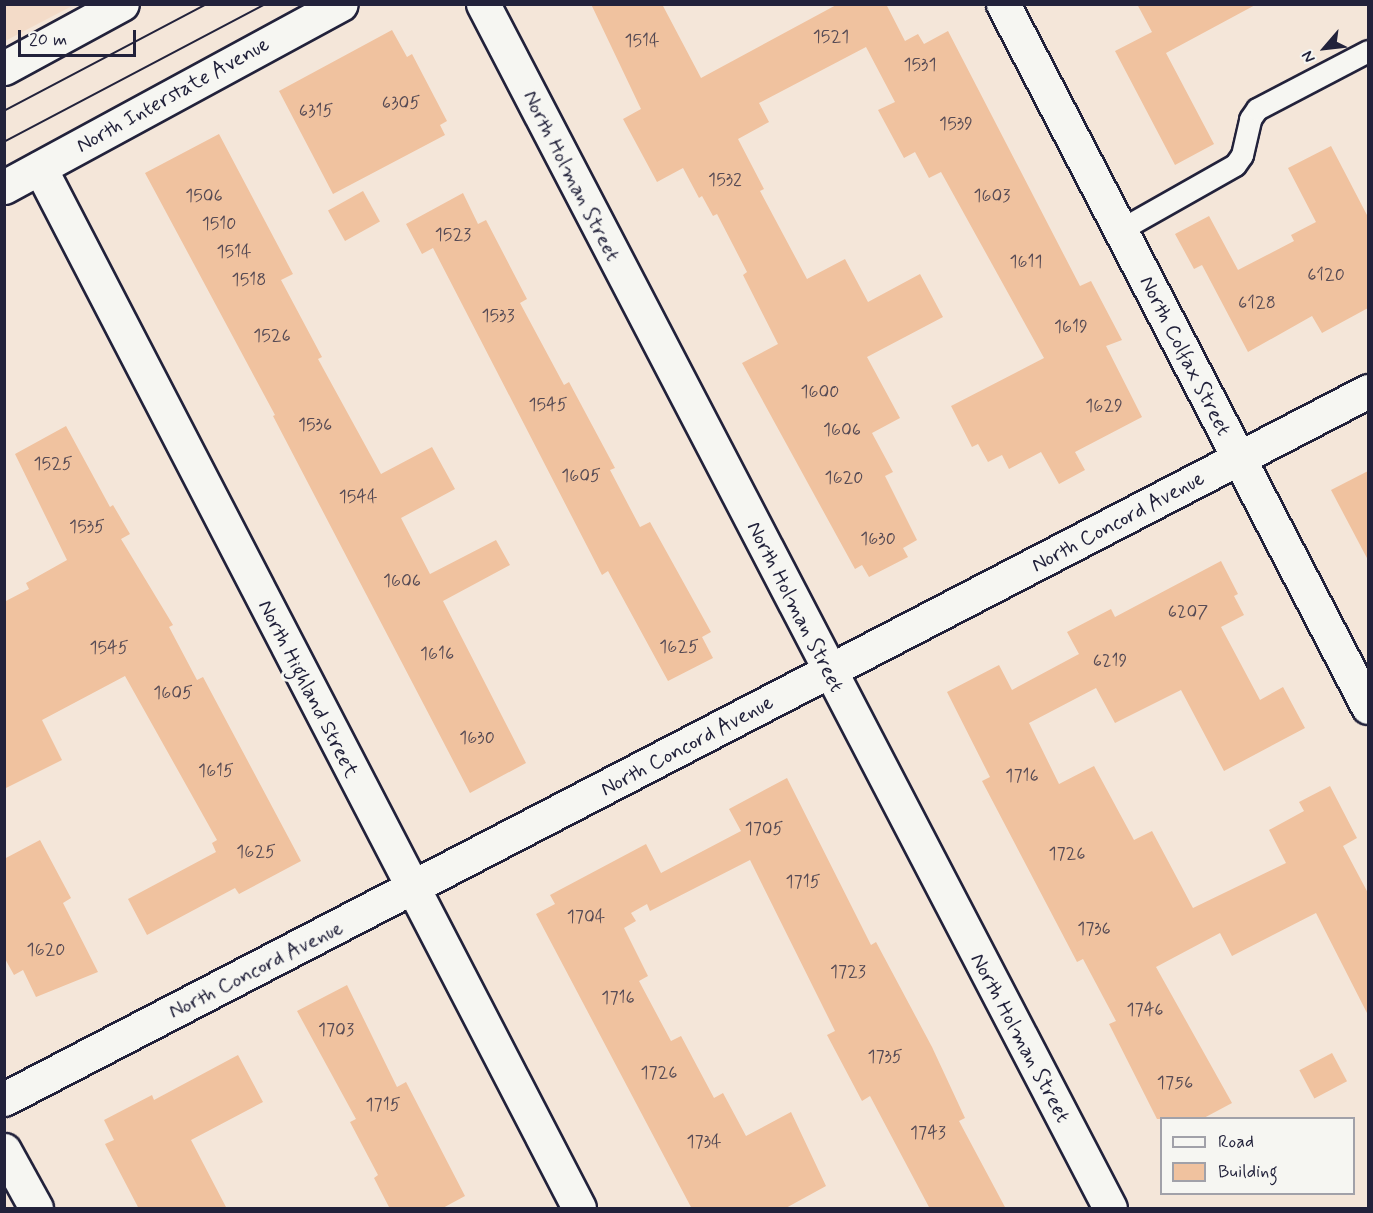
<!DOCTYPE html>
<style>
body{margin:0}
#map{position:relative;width:1373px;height:1213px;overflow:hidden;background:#f4e6d9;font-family:Mynerve,sans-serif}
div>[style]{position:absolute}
.built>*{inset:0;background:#f3dbc8}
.building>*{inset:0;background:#f0c29f;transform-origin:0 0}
.roads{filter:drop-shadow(2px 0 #22223b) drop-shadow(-2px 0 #22223b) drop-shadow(0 2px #22223b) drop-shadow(0 -2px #22223b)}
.lane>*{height:21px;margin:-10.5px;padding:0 10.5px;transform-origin:10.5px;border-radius:10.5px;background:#f6f6f2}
.street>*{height:33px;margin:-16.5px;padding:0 16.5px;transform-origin:16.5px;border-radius:16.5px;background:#f6f6f2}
.secondary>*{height:33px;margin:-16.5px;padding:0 16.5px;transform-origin:16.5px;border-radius:16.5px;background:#f6f6f2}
.tram>*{height:1.5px;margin:-0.75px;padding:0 0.75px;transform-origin:0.75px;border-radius:0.75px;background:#22223b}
span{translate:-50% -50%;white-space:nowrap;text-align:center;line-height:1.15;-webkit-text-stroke:6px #f6f6f2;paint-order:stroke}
.number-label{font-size:18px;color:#564a54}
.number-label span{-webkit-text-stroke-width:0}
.street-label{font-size:21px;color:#22223b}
.frame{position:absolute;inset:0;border:6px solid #22223b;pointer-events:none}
.legend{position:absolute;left:1160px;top:1117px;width:195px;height:78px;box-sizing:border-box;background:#f6f6f2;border:2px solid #a1a1a9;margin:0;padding:8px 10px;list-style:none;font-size:18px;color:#22223b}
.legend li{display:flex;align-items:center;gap:12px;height:30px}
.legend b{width:30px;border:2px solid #a1a1a9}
.north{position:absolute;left:1295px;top:18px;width:60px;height:60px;-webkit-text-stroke:4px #f6f6f2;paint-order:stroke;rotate:242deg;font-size:16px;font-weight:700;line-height:24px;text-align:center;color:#22223b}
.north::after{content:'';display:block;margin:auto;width:21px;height:27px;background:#22223b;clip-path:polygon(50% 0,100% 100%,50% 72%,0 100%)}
.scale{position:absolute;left:18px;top:30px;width:118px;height:27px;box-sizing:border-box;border:3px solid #22223b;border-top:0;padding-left:8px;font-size:18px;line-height:21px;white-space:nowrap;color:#22223b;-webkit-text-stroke:4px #f6f6f2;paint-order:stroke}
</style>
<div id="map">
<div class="built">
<div style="clip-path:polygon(5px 4px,74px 4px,74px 5px,5px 41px)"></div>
</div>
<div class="building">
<div style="clip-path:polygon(591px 4px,662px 4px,701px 78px,838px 4px,886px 4px,905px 41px,918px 34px,924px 44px,948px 31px,1080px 286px,1091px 281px,1122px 340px,1106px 346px,1142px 417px,1075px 452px,1085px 470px,1059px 484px,1041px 452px,1009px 469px,1002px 455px,988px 462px,978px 444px,972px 447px,951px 406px,1044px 358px,941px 172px,929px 178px,915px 152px,904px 158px,878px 110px,895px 102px,866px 47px,759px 103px,769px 122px,738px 139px,764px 189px,760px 191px,807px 279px,845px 259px,868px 302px,920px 274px,943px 317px,867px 357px,900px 418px,872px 433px,893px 472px,885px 476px,917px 540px,903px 548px,908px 557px,869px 577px,862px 565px,855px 569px,742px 363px,778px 344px,743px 275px,747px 272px,717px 214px,713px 216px,702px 196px,699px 198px,683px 168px,657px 182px,623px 119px,641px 109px)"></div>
<div style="clip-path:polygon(1137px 4px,1257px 4px,1166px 53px,1214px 144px,1175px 165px,1115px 51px,1152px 32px)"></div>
<div style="clip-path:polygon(392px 30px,407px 57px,412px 54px,447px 121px,440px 125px,445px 135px,333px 194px,279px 91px)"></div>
<div style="clip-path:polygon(219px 134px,293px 274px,281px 280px,322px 357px,318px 359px,381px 474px,432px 447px,455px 489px,401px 518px,430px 574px,496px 540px,510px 565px,443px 601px,526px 763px,470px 793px,273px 416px,275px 415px,145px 173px)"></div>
<div style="clip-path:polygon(1331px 146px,1368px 217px,1368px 308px,1322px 333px,1312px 316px,1248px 352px,1202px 265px,1194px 269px,1175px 234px,1209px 216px,1238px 270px,1294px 241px,1291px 235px,1316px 222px,1288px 168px)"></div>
<div style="left:363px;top:191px;width:35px;height:40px;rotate:61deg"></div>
<div style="clip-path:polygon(463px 193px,478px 224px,486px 220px,527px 299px,520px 303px,564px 385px,569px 382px,615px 468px,610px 470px,640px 527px,650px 522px,711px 632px,702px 637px,713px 658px,668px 681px,608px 571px,602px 575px,433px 248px,422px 254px,406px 224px)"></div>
<div style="clip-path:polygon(66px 426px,110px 507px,113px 505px,130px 534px,121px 539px,173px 625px,169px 627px,197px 680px,203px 677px,301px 861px,239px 894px,235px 888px,147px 935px,128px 899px,216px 852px,212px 843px,217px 840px,125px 676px,42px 720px,62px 760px,4px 789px,4px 602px,29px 589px,26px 583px,67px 560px,15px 454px)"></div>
<div style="clip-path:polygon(1368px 471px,1368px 560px,1331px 490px)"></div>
<div style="clip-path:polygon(1221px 561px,1238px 594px,1234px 596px,1244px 615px,1221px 627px,1260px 700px,1283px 687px,1305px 728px,1224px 771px,1181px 690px,1115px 723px,1096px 688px,1029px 723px,1059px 784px,1094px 766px,1134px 840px,1152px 831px,1193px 908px,1286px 863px,1269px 830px,1304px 811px,1299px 802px,1330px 786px,1357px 838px,1343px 846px,1368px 893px,1368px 1015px,1316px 913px,1232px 956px,1220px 933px,1156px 967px,1232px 1103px,1202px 1119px,1157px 1119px,1109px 1024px,1116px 1021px,1083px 959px,1077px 962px,982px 781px,990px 777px,947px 692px,999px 665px,1012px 690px,1079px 654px,1067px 632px,1111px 609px,1115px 617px)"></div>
<div style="clip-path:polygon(787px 778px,871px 945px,876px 942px,932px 1047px,965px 1118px,959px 1121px,1006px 1209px,930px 1209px,870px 1096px,862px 1101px,827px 1035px,835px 1031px,750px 860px,650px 911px,647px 904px,631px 913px,636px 921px,624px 928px,648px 976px,639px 981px,671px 1041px,681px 1036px,714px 1098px,723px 1093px,746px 1136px,791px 1112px,826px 1186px,784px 1209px,692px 1209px,536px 914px,555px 904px,550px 895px,646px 844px,661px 873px,741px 831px,729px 809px)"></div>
<div style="clip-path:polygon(40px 840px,71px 898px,63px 903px,98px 972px,36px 997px,23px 970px,14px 975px,4px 957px,4px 859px)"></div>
<div style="clip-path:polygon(347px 985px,397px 1087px,406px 1082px,465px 1196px,441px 1209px,390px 1209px,374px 1178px,378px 1175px,350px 1122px,356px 1119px,297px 1011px)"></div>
<div style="left:1332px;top:1053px;width:32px;height:37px;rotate:62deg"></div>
<div style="clip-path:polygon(238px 1055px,263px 1102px,191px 1140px,227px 1209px,139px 1209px,105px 1144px,114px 1140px,104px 1120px,152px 1095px,154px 1100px)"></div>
</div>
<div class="roads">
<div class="lane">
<div style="left:1120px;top:230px;width:132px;rotate:-29.5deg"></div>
<div style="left:1235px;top:165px;width:12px;rotate:-55deg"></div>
<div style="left:1242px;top:155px;width:37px;rotate:-77deg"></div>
<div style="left:1250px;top:119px;width:12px;rotate:-55deg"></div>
<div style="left:1257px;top:109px;width:125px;rotate:-27.6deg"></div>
</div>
<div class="street">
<div style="left:483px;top:4px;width:1357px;rotate:62.49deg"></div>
<div style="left:1003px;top:4px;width:792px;rotate:62.56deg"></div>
<div style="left:40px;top:168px;width:1171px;rotate:62.6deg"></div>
<div style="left:4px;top:1099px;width:1537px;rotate:-27.43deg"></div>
</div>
<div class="secondary">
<div style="left:4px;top:68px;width:134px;rotate:-28.5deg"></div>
<div style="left:4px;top:187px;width:383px;rotate:-28.5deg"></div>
<div style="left:4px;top:1150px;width:66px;rotate:61.1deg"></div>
</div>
</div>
<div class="tram">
<div style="left:4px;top:111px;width:229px;rotate:-27.8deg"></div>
<div style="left:4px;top:142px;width:296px;rotate:-27.8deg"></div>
</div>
<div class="number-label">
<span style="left:831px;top:37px">1521</span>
<span style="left:642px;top:41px">1514</span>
<span style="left:920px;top:65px">1531</span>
<span style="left:401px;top:103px">6305</span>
<span style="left:316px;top:111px">6315</span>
<span style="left:956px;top:124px">1539</span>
<span style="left:725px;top:180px">1532</span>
<span style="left:204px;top:196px">1506</span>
<span style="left:992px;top:196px">1603</span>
<span style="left:219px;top:224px">1510</span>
<span style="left:453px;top:235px">1523</span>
<span style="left:234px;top:252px">1514</span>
<span style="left:1026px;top:262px">1611</span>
<span style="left:1326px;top:275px">6120</span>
<span style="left:249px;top:280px">1518</span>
<span style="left:1257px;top:303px">6128</span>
<span style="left:498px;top:316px">1533</span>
<span style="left:1071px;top:327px">1619</span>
<span style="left:272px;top:336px">1526</span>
<span style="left:820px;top:392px">1600</span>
<span style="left:548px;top:405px">1545</span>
<span style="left:1104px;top:406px">1629</span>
<span style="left:315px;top:425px">1536</span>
<span style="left:842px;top:430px">1606</span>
<span style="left:53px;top:464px">1525</span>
<span style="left:581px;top:476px">1605</span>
<span style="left:844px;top:478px">1620</span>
<span style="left:358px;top:497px">1544</span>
<span style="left:87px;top:527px">1535</span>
<span style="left:878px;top:539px">1630</span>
<span style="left:402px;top:581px">1606</span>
<span style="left:1188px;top:612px">6207</span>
<span style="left:679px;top:647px">1625</span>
<span style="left:109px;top:648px">1545</span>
<span style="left:437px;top:654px">1616</span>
<span style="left:1110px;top:661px">6219</span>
<span style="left:173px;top:693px">1605</span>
<span style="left:477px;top:738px">1630</span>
<span style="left:216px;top:771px">1615</span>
<span style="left:1022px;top:776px">1716</span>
<span style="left:764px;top:829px">1705</span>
<span style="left:256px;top:852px">1625</span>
<span style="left:1067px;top:854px">1726</span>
<span style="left:803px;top:882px">1715</span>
<span style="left:586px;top:917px">1704</span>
<span style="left:1094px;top:929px">1736</span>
<span style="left:46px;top:950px">1620</span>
<span style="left:848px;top:972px">1723</span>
<span style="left:618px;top:998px">1716</span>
<span style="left:1145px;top:1010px">1746</span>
<span style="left:336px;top:1030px">1703</span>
<span style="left:885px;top:1057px">1735</span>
<span style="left:659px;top:1073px">1726</span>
<span style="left:1175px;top:1083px">1756</span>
<span style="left:383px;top:1105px">1715</span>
<span style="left:928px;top:1133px">1743</span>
<span style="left:704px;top:1142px">1734</span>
</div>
<div class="street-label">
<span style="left:173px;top:95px;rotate:-29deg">North Interstate Avenue</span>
<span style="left:571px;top:176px;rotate:63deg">North Holman Street</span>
<span style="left:1185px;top:356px;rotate:63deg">North Colfax Street</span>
<span style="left:1118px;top:522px;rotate:-28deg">North Concord Avenue</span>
<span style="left:795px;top:607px;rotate:63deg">North Holman Street</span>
<span style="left:308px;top:689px;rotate:63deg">North Highland Street</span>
<span style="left:687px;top:746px;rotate:-28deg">North Concord Avenue</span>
<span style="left:256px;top:970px;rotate:-27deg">North Concord Avenue</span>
<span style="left:1020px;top:1038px;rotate:62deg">North Holman Street</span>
</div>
<div class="frame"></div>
<ul class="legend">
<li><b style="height:8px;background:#f6f6f2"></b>Road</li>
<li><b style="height:16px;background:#f0c29f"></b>Building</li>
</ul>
<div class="north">N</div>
<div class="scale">20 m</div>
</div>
